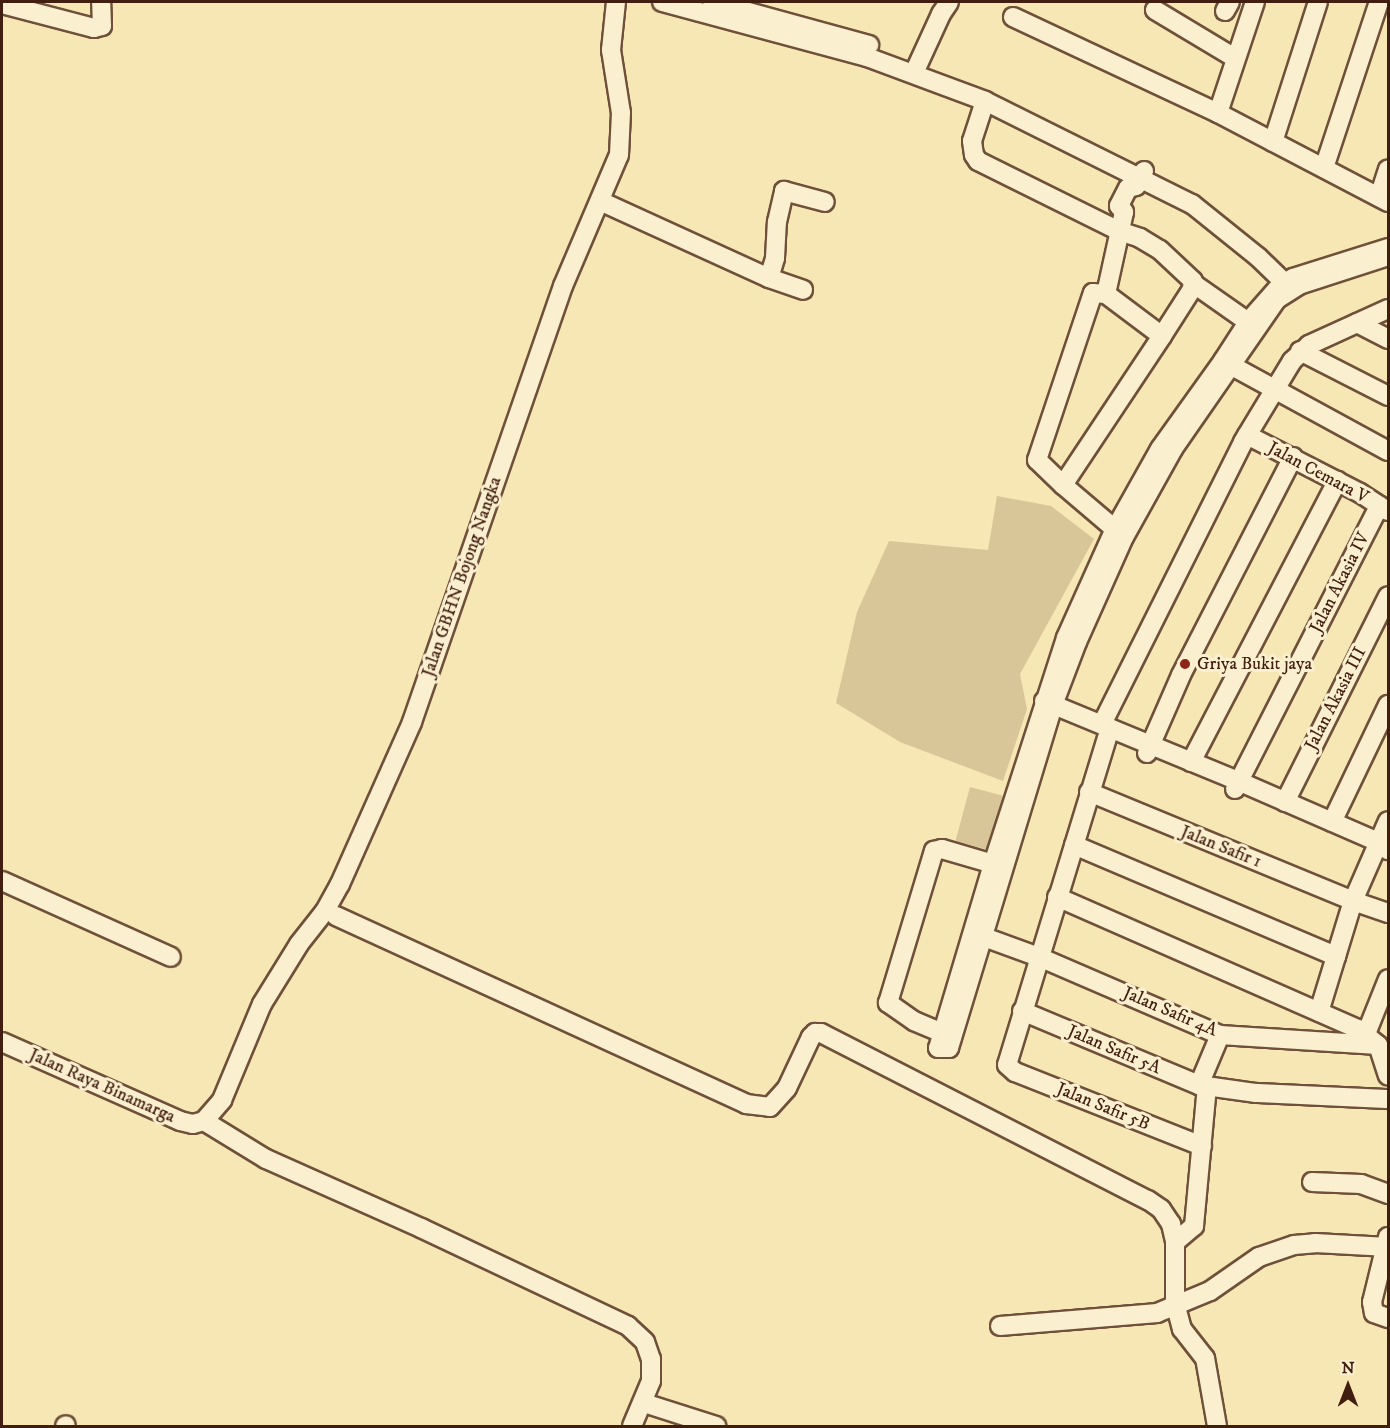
<!DOCTYPE html>
<style>
body{margin:0}
#map{position:relative;width:1390px;height:1428px;overflow:hidden;background:#f7e7b4;font-family:"IM FELL DW Pica",serif}
div>[style]{position:absolute}
.green>*{inset:0;background:#d8c598;transform-origin:0 0}
.roads{filter:drop-shadow(2px 0 #6f503a) drop-shadow(-2px 0 #6f503a) drop-shadow(0 2px #6f503a) drop-shadow(0 -2px #6f503a)}
.minor>*{height:18px;margin:-9px;padding:0 9px;transform-origin:9px;border-radius:9px;background:#faefce}
.dots>*{width:16px;height:16px;translate:-50% -50%;box-sizing:border-box;border:3px solid #faefce;border-radius:50%}
span{translate:-50% -50%;white-space:nowrap;text-align:center;line-height:1.15;-webkit-text-stroke:6px #faefce;paint-order:stroke}
.street-label{font-size:18px;color:#421e11}
.poi-label{font-size:18px;color:#421e11}
.left{translate:0 -50%;text-align:left}
.frame{position:absolute;inset:0;border:3px solid #421e11;pointer-events:none}
.north{position:absolute;left:1318px;top:1356px;width:60px;height:60px;-webkit-text-stroke:4px #faefce;paint-order:stroke;rotate:0deg;font-size:16px;font-weight:700;line-height:24px;text-align:center;color:#421e11}
.north::after{content:'';display:block;margin:auto;width:21px;height:27px;background:#421e11;clip-path:polygon(50% 0,100% 100%,50% 72%,0 100%)}
</style>
<div id="map">
<div class="green">
<div style="clip-path:polygon(997px 496px,1051px 506px,1094px 539px,1020px 674px,1027px 709px,1003px 781px,900px 742px,836px 703px,857px 612px,889px 541px,988px 550px)"></div>
<div style="left:970px;top:787px;width:34px;height:56px;rotate:15deg"></div>
</div>
<div class="roads">
<div class="minor">
<div style="left:662px;top:2px;width:212px;rotate:15deg"></div>
<div style="left:867px;top:57px;width:126px;rotate:20.4deg"></div>
<div style="left:985px;top:101px;width:231px;rotate:26.5deg"></div>
<div style="left:1192px;top:204px;width:85px;rotate:38.8deg"></div>
<div style="left:1258px;top:257px;width:37px;rotate:44deg"></div>
<div style="left:1285px;top:283px;width:9px;rotate:54deg"></div>
<div style="left:712px;top:2px;width:163px;rotate:15.3deg"></div>
<div style="left:2px;top:4px;width:95px;rotate:14.6deg"></div>
<div style="left:94px;top:28px;width:8px;rotate:-14deg"></div>
<div style="left:102px;top:26px;width:24px;rotate:-92deg"></div>
<div style="left:1155px;top:10px;width:93px;rotate:31deg"></div>
<div style="left:1225px;top:11px;width:10px;rotate:-61deg"></div>
<div style="left:1013px;top:17px;width:226px;rotate:25.1deg"></div>
<div style="left:1218px;top:113px;width:192px;rotate:27.6deg"></div>
<div style="left:914px;top:73px;width:65px;rotate:-65.4deg"></div>
<div style="left:941px;top:14px;width:14px;rotate:-56deg"></div>
<div style="left:985px;top:101px;width:42px;rotate:108deg"></div>
<div style="left:972px;top:141px;width:14px;rotate:82deg"></div>
<div style="left:974px;top:155px;width:7px;rotate:56deg"></div>
<div style="left:978px;top:161px;width:157px;rotate:26.4deg"></div>
<div style="left:1119px;top:231px;width:22px;rotate:18deg"></div>
<div style="left:1140px;top:238px;width:23px;rotate:31deg"></div>
<div style="left:1160px;top:250px;width:45px;rotate:43.2deg"></div>
<div style="left:1193px;top:281px;width:8px;rotate:97deg"></div>
<div style="left:1192px;top:289px;width:56px;rotate:122.6deg"></div>
<div style="left:1162px;top:336px;width:179px;rotate:123.6deg"></div>
<div style="left:1063px;top:485px;width:79px;rotate:40.4deg"></div>
<div style="left:1218px;top:113px;width:117px;rotate:-71.6deg"></div>
<div style="left:1273px;top:142px;width:147px;rotate:-72.2deg"></div>
<div style="left:1324px;top:168px;width:175px;rotate:-71.7deg"></div>
<div style="left:1144px;top:171px;width:17px;rotate:118deg"></div>
<div style="left:1136px;top:186px;width:8px;rotate:166deg"></div>
<div style="left:1128px;top:188px;width:20px;rotate:117deg"></div>
<div style="left:1119px;top:206px;width:8px;rotate:50deg"></div>
<div style="left:1124px;top:212px;width:84px;rotate:102.4deg"></div>
<div style="left:1106px;top:294px;width:70px;rotate:36.9deg"></div>
<div style="left:1379px;top:197px;width:29px;rotate:-72deg"></div>
<div style="left:600px;top:201px;width:186px;rotate:24.5deg"></div>
<div style="left:769px;top:278px;width:36px;rotate:19deg"></div>
<div style="left:1388px;top:248px;width:100px;rotate:162.5deg"></div>
<div style="left:1293px;top:278px;width:19px;rotate:145deg"></div>
<div style="left:1277px;top:289px;width:44px;rotate:131.3deg"></div>
<div style="left:1248px;top:322px;width:46px;rotate:122.7deg"></div>
<div style="left:1223px;top:361px;width:108px;rotate:125.6deg"></div>
<div style="left:1160px;top:449px;width:94px;rotate:119.3deg"></div>
<div style="left:1114px;top:531px;width:117px;rotate:114.2deg"></div>
<div style="left:1066px;top:638px;width:237px;rotate:107.9deg"></div>
<div style="left:993px;top:864px;width:192px;rotate:106.6deg"></div>
<div style="left:938px;top:1048px;width:11px"></div>
<div style="left:949px;top:1048px;width:358px;rotate:-73.1deg"></div>
<div style="left:1053px;top:705px;width:67px;rotate:-69.1deg"></div>
<div style="left:1077px;top:642px;width:115px;rotate:-65.9deg"></div>
<div style="left:1124px;top:537px;width:101px;rotate:-60.9deg"></div>
<div style="left:1173px;top:449px;width:183px;rotate:-55.3deg"></div>
<div style="left:1277px;top:299px;width:26px;rotate:-32deg"></div>
<div style="left:1299px;top:285px;width:94px;rotate:-18deg"></div>
<div style="left:769px;top:278px;width:21px;rotate:-73deg"></div>
<div style="left:775px;top:258px;width:36px;rotate:-87deg"></div>
<div style="left:777px;top:222px;width:32px;rotate:-77deg"></div>
<div style="left:784px;top:191px;width:42px;rotate:15deg"></div>
<div style="left:1194px;top:284px;width:66px;rotate:35.1deg"></div>
<div style="left:1357px;top:323px;width:35px;rotate:27deg"></div>
<div style="left:1300px;top:351px;width:99px;rotate:27.1deg"></div>
<div style="left:1223px;top:361px;width:188px;rotate:28.6deg"></div>
<div style="left:1247px;top:435px;width:127px;rotate:27.2deg"></div>
<div style="left:1360px;top:493px;width:33px;rotate:33deg"></div>
<div style="left:1063px;top:485px;width:36px;rotate:-136deg"></div>
<div style="left:1037px;top:460px;width:176px;rotate:-71.5deg"></div>
<div style="left:1093px;top:293px;width:13px;rotate:4deg"></div>
<div style="left:1044px;top:701px;width:210px;rotate:22.4deg"></div>
<div style="left:1238px;top:781px;width:153px;rotate:23.5deg"></div>
<div style="left:1378px;top:842px;width:13px;rotate:39deg"></div>
<div style="left:1102px;top:724px;width:315px;rotate:-63.4deg"></div>
<div style="left:1243px;top:442px;width:95px;rotate:-58.8deg"></div>
<div style="left:1292px;top:361px;width:23px;rotate:-43deg"></div>
<div style="left:1309px;top:345px;width:87px;rotate:-24.5deg"></div>
<div style="left:1110px;top:728px;width:352px;rotate:107deg"></div>
<div style="left:1007px;top:1065px;width:11px;rotate:41deg"></div>
<div style="left:1015px;top:1072px;width:201px;rotate:21.6deg"></div>
<div style="left:1147px;top:753px;width:85px;rotate:-66.4deg"></div>
<div style="left:1181px;top:675px;width:245px;rotate:-62.8deg"></div>
<div style="left:1191px;top:762px;width:317px;rotate:-62.5deg"></div>
<div style="left:1235px;top:789px;width:318px;rotate:-63deg"></div>
<div style="left:1089px;top:792px;width:286px;rotate:22.4deg"></div>
<div style="left:1353px;top:901px;width:37px;rotate:19deg"></div>
<div style="left:1285px;top:802px;width:230px;rotate:-63.4deg"></div>
<div style="left:1332px;top:822px;width:130px;rotate:-64.4deg"></div>
<div style="left:1074px;top:845px;width:285px;rotate:23deg"></div>
<div style="left:2px;top:881px;width:185px;rotate:24.2deg"></div>
<div style="left:1057px;top:897px;width:329px;rotate:23.7deg"></div>
<div style="left:1358px;top:1029px;width:26px;rotate:39deg"></div>
<div style="left:1378px;top:1045px;width:32px;rotate:72deg"></div>
<div style="left:336px;top:916px;width:451px;rotate:24.6deg"></div>
<div style="left:746px;top:1104px;width:24px;rotate:7deg"></div>
<div style="left:770px;top:1107px;width:25px;rotate:-48deg"></div>
<div style="left:787px;top:1088px;width:56px;rotate:-64.8deg"></div>
<div style="left:811px;top:1037px;width:6px;rotate:-45deg"></div>
<div style="left:815px;top:1033px;width:6px"></div>
<div style="left:821px;top:1033px;width:367px;rotate:27.1deg"></div>
<div style="left:1148px;top:1200px;width:16px;rotate:35deg"></div>
<div style="left:1161px;top:1209px;width:18px;rotate:56deg"></div>
<div style="left:1171px;top:1224px;width:18px;rotate:77deg"></div>
<div style="left:1175px;top:1242px;width:61px;rotate:90deg"></div>
<div style="left:1175px;top:1303px;width:27px;rotate:75deg"></div>
<div style="left:1182px;top:1329px;width:37px;rotate:52deg"></div>
<div style="left:1205px;top:1358px;width:69px;rotate:80deg"></div>
<div style="left:973px;top:933px;width:70px;rotate:20deg"></div>
<div style="left:1039px;top:957px;width:197px;rotate:23.3deg"></div>
<div style="left:1220px;top:1035px;width:158px;rotate:3.6deg"></div>
<div style="left:1022px;top:1011px;width:192px;rotate:22.7deg"></div>
<div style="left:1199px;top:1085px;width:58px;rotate:8deg"></div>
<div style="left:1256px;top:1093px;width:132px;rotate:2.6deg"></div>
<div style="left:1319px;top:1012px;width:116px;rotate:-73deg"></div>
<div style="left:1353px;top:901px;width:87px;rotate:-66.4deg"></div>
<div style="left:1366px;top:1034px;width:59px;rotate:-68.2deg"></div>
<div style="left:952px;top:1037px;width:41px;rotate:-157.2deg"></div>
<div style="left:914px;top:1021px;width:32px;rotate:-145deg"></div>
<div style="left:888px;top:1003px;width:159px;rotate:-73.2deg"></div>
<div style="left:934px;top:851px;width:8px;rotate:-14deg"></div>
<div style="left:942px;top:849px;width:53px;rotate:16.4deg"></div>
<div style="left:2px;top:1042px;width:195px;rotate:23.9deg"></div>
<div style="left:180px;top:1121px;width:13px;rotate:13deg"></div>
<div style="left:193px;top:1124px;width:11px;rotate:-15deg"></div>
<div style="left:1199px;top:1085px;width:54px;rotate:-67.2deg"></div>
<div style="left:204px;top:1121px;width:28px;rotate:-49deg"></div>
<div style="left:222px;top:1100px;width:104px;rotate:-67.4deg"></div>
<div style="left:262px;top:1004px;width:70px;rotate:-58.3deg"></div>
<div style="left:299px;top:944px;width:42px;rotate:-51.8deg"></div>
<div style="left:325px;top:911px;width:31px;rotate:-61deg"></div>
<div style="left:340px;top:884px;width:177px;rotate:-66deg"></div>
<div style="left:412px;top:722px;width:461px;rotate:-70.9deg"></div>
<div style="left:563px;top:286px;width:142px;rotate:-66.9deg"></div>
<div style="left:619px;top:155px;width:42px;rotate:-87.3deg"></div>
<div style="left:621px;top:113px;width:64px;rotate:-99deg"></div>
<div style="left:611px;top:50px;width:48px;rotate:-84.1deg"></div>
<div style="left:204px;top:1121px;width:73px;rotate:31.5deg"></div>
<div style="left:266px;top:1159px;width:170px;rotate:24deg"></div>
<div style="left:421px;top:1228px;width:229px;rotate:25.3deg"></div>
<div style="left:628px;top:1326px;width:23px;rotate:43deg"></div>
<div style="left:645px;top:1342px;width:18px;rotate:71deg"></div>
<div style="left:651px;top:1359px;width:22px;rotate:90deg"></div>
<div style="left:651px;top:1381px;width:49px;rotate:112.9deg"></div>
<div style="left:1312px;top:1182px;width:49px;rotate:2.3deg"></div>
<div style="left:1361px;top:1184px;width:29px;rotate:20deg"></div>
<div style="left:1388px;top:1237px;width:67px;rotate:103.8deg"></div>
<div style="left:1372px;top:1302px;width:11px;rotate:80deg"></div>
<div style="left:1374px;top:1313px;width:15px;rotate:20deg"></div>
<div style="left:1175px;top:1242px;width:25px;rotate:-40deg"></div>
<div style="left:1194px;top:1226px;width:140px;rotate:-84.7deg"></div>
<div style="left:1000px;top:1326px;width:158px;rotate:-4.7deg"></div>
<div style="left:1157px;top:1313px;width:57px;rotate:-22.5deg"></div>
<div style="left:1210px;top:1291px;width:60px;rotate:-34.8deg"></div>
<div style="left:1259px;top:1257px;width:37px;rotate:-19deg"></div>
<div style="left:1294px;top:1245px;width:21px;rotate:-5deg"></div>
<div style="left:1315px;top:1243px;width:73px;rotate:3.1deg"></div>
<div style="left:644px;top:1403px;width:76px;rotate:17.7deg"></div>
<div style="left:65px;top:1426px;width:1px;rotate:-45deg"></div>
</div>
</div>
<div class="dots">
<div style="left:1185px;top:664px;background:#8f2418"></div>
</div>
<div class="street-label">
<span style="left:1318px;top:473px;rotate:28deg">Jalan Cemara V</span>
<span style="left:462px;top:577px;rotate:-71deg">Jalan GBHN Bojong Nangka</span>
<span style="left:1340px;top:583px;rotate:-63deg">Jalan Akasia IV</span>
<span style="left:1336px;top:699px;rotate:-63deg">Jalan Akasia III</span>
<span style="left:1221px;top:847px;rotate:22deg">Jalan Safir 1</span>
<span style="left:1170px;top:1012px;rotate:23deg">Jalan Safir 4A</span>
<span style="left:1114px;top:1050px;rotate:23deg">Jalan Safir 5A</span>
<span style="left:102px;top:1086px;rotate:24deg">Jalan Raya Binamarga</span>
<span style="left:1103px;top:1107px;rotate:22deg">Jalan Safir 5B</span>
</div>
<div class="poi-label">
<span class="left" style="left:1197px;top:664px">Griya Bukit jaya</span>
</div>
<div class="frame"></div>
<div class="north">N</div>
</div>
